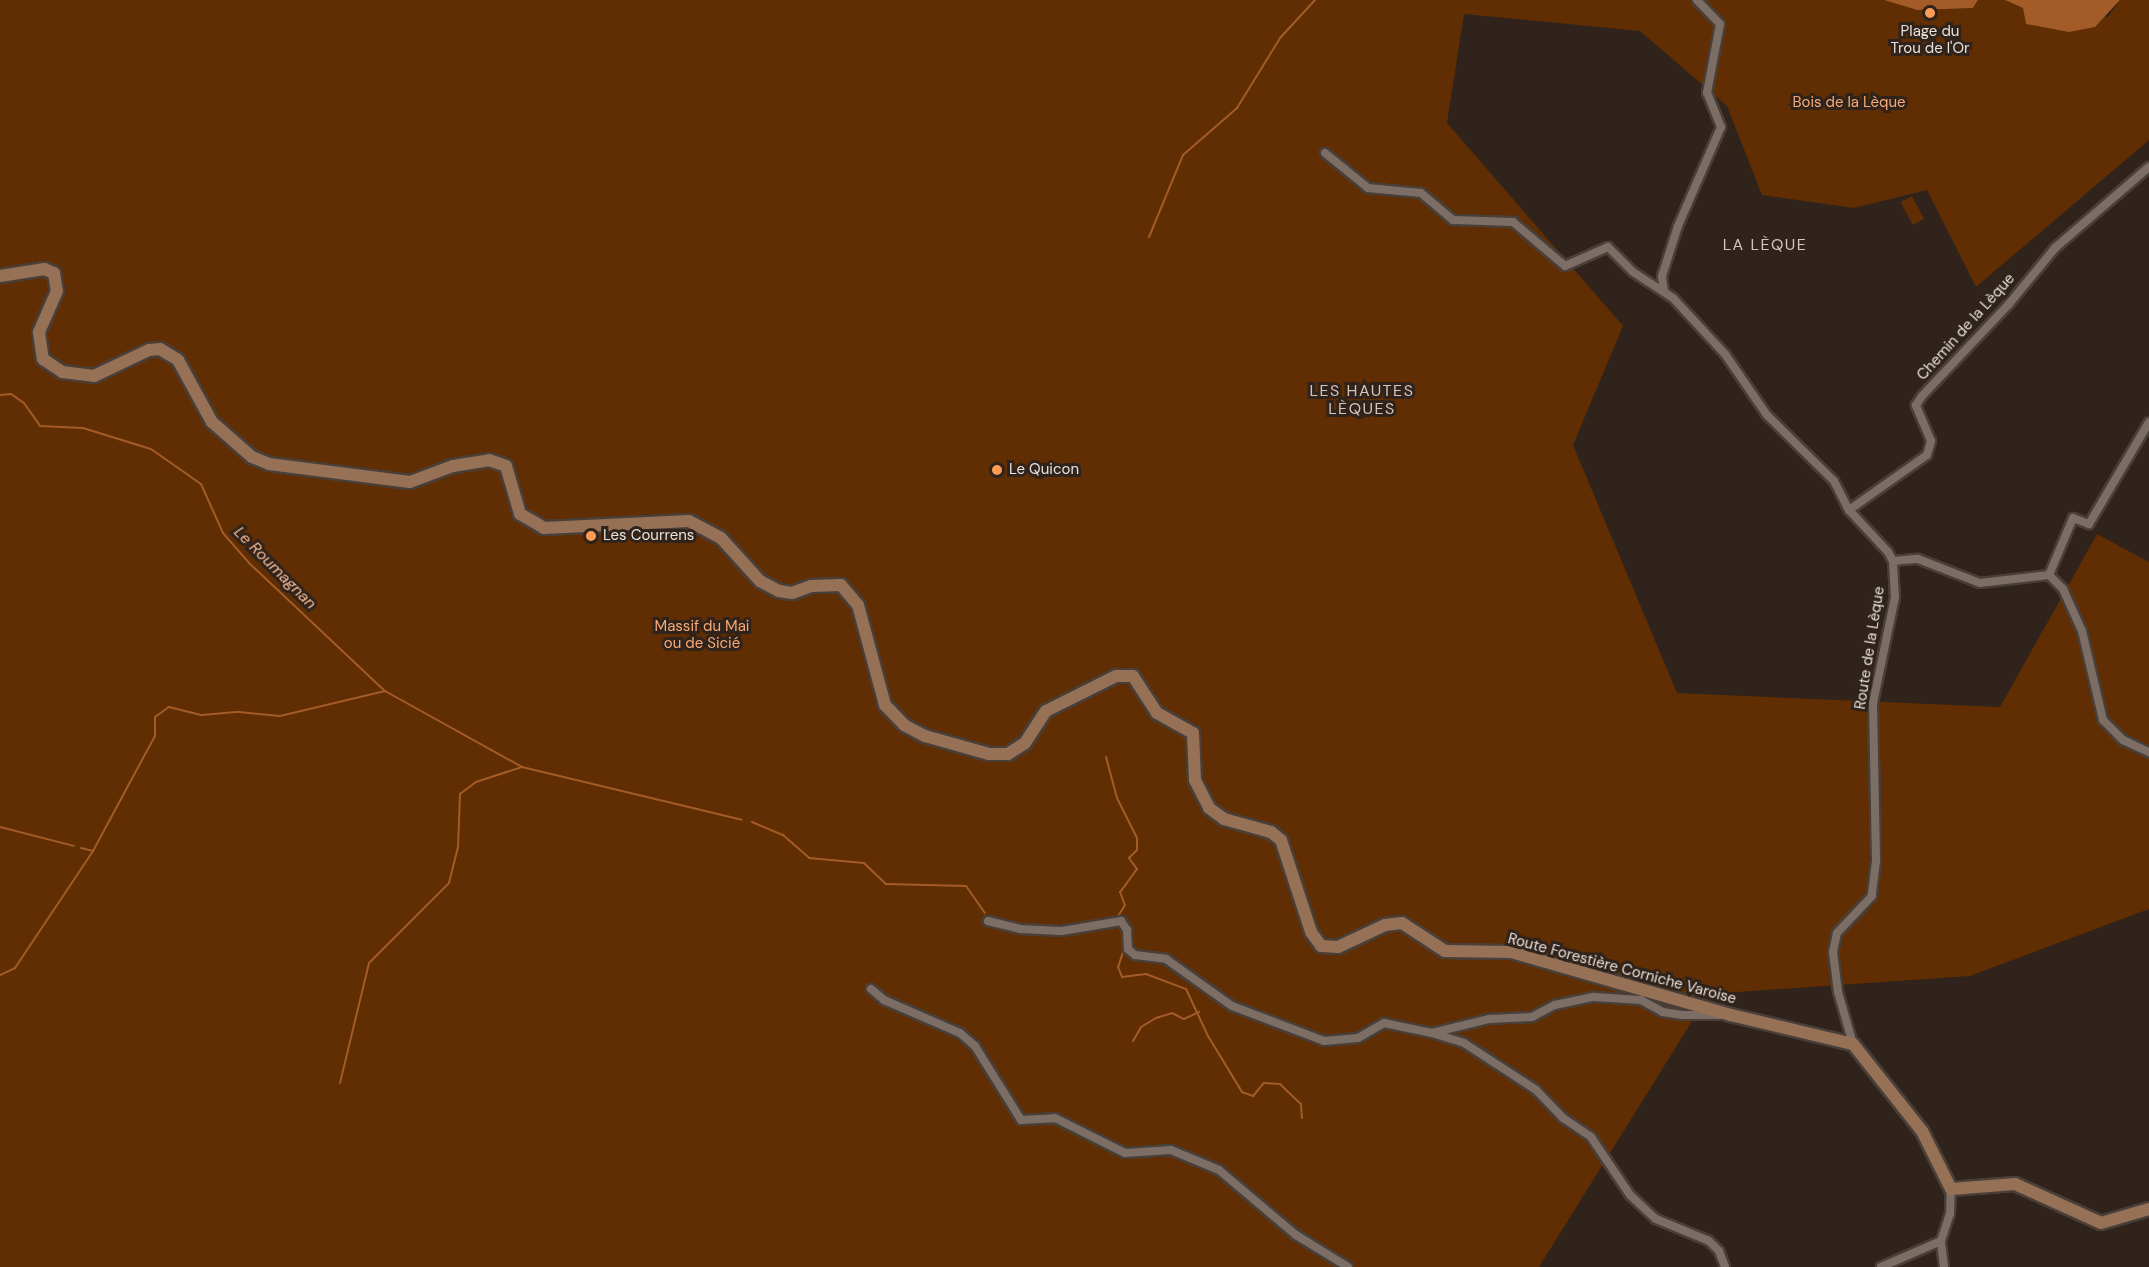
<!DOCTYPE html>
<meta charset="utf-8">
<style>
body{margin:0}
#map{position:relative;width:2149px;height:1267px;overflow:hidden;background:#2f231b;font-family:"DM Sans",sans-serif}
div>[style]{position:absolute}
.green>*{inset:0;background:#602e02;transform-origin:0 0}
.water>*{inset:0;background:#a35c27}
.stream>*{height:2px;margin:-1px;padding:0 1px;transform-origin:1px;border-radius:1px;background:#a35c27}
.roads{filter:drop-shadow(2px 0 #493f39) drop-shadow(-2px 0 #493f39) drop-shadow(0 2px #493f39) drop-shadow(0 -2px #493f39)}
.street>*{height:8px;margin:-4px;padding:0 4px;transform-origin:4px;border-radius:4px;background:#7d6e65}
.secondary>*{height:12px;margin:-6px;padding:0 6px;transform-origin:6px;border-radius:6px;background:#967156}
.dots>*{width:16px;height:16px;translate:-50% -50%;box-sizing:border-box;border:3px solid #2f231b;border-radius:50%}
span{translate:-50% -50%;white-space:nowrap;text-align:center;line-height:1.15;-webkit-text-stroke:6px #2f231b;paint-order:stroke}
.poi-label{font-size:15px;color:#e9e1db}
.left{translate:0 -50%;text-align:left}
.park-label{font-size:15px;color:#f9aa76}
.street-label{font-size:15px;color:#e9e1db}
.neighbourhood-label{font-size:16px;color:#d5c5bb;letter-spacing:1.5px}
.water-label{font-size:16px;color:#f8bc96;font-style:italic}
</style>
<div id="map">
<div class="green">
<div style="clip-path:polygon(0 0,1884px 0,1917px 10px,1973px 8px,1978px 0,2005px 0,2023px 8px,2108px 17px,2120px 0,2149px 0,2149px 140px,1976px 287px,1927px 190px,1854px 208px,1762px 195px,1727px 106px,1640px 31px,1464px 14px,1447px 123px,1623px 326px,1573px 445px,1677px 693px,2000px 707px,2097px 534px,2149px 562px,2149px 909px,1970px 976px,1709px 994px,1539px 1267px,0 1267px)"></div>
<div style="left:1912px;top:196px;width:26px;height:13px;rotate:62deg"></div>
</div>
<div class="water">
<div style="clip-path:polygon(1884px 0,1978px 0,1973px 8px,1917px 10px)"></div>
<div style="clip-path:polygon(2005px 0,2120px 0,2095px 27px,2069px 32px,2026px 24px,2023px 8px)"></div>
</div>
<div class="stream">
<div style="left:1149px;top:237px;width:89px;rotate:-67.5deg"></div>
<div style="left:1183px;top:155px;width:72px;rotate:-41deg"></div>
<div style="left:1237px;top:108px;width:82px;rotate:-58.4deg"></div>
<div style="left:1280px;top:38px;width:52px;rotate:-47.4deg"></div>
<div style="left:0;top:395px;width:11px;rotate:-5deg"></div>
<div style="left:11px;top:394px;width:16px;rotate:35deg"></div>
<div style="left:24px;top:403px;width:28px;rotate:55deg"></div>
<div style="left:40px;top:426px;width:43px;rotate:2.7deg"></div>
<div style="left:83px;top:428px;width:71px;rotate:17.2deg"></div>
<div style="left:151px;top:449px;width:61px;rotate:35deg"></div>
<div style="left:201px;top:484px;width:54px;rotate:65.8deg"></div>
<div style="left:223px;top:533px;width:40px;rotate:49deg"></div>
<div style="left:249px;top:563px;width:187px;rotate:43.3deg"></div>
<div style="left:385px;top:691px;width:157px;rotate:29deg"></div>
<div style="left:522px;top:767px;width:226px;rotate:13.5deg"></div>
<div style="left:1106px;top:757px;width:42px;rotate:75deg"></div>
<div style="left:1117px;top:798px;width:45px;rotate:63.4deg"></div>
<div style="left:1137px;top:838px;width:12px;rotate:90deg"></div>
<div style="left:1137px;top:850px;width:11px;rotate:135deg"></div>
<div style="left:1129px;top:858px;width:14px;rotate:54deg"></div>
<div style="left:1137px;top:869px;width:29px;rotate:126deg"></div>
<div style="left:1120px;top:892px;width:14px;rotate:69deg"></div>
<div style="left:1125px;top:905px;width:15px;rotate:122deg"></div>
<div style="left:752px;top:822px;width:34px;rotate:23deg"></div>
<div style="left:783px;top:835px;width:35px;rotate:41deg"></div>
<div style="left:809px;top:858px;width:55px;rotate:5.2deg"></div>
<div style="left:864px;top:863px;width:30px;rotate:44deg"></div>
<div style="left:886px;top:884px;width:80px;rotate:1.4deg"></div>
<div style="left:966px;top:886px;width:33px;rotate:55deg"></div>
<div style="left:0;top:827px;width:76px;rotate:14.4deg"></div>
<div style="left:81px;top:848px;width:12px;rotate:14deg"></div>
<div style="left:1125px;top:946px;width:22px;rotate:108deg"></div>
<div style="left:1118px;top:967px;width:11px;rotate:68deg"></div>
<div style="left:1122px;top:977px;width:24px;rotate:-7deg"></div>
<div style="left:1146px;top:974px;width:43px;rotate:20.6deg"></div>
<div style="left:1186px;top:989px;width:52px;rotate:64.9deg"></div>
<div style="left:1208px;top:1036px;width:66px;rotate:58.7deg"></div>
<div style="left:1242px;top:1092px;width:12px;rotate:20deg"></div>
<div style="left:1253px;top:1096px;width:17px;rotate:-50deg"></div>
<div style="left:1264px;top:1083px;width:16px;rotate:4deg"></div>
<div style="left:1280px;top:1084px;width:29px;rotate:44deg"></div>
<div style="left:1301px;top:1104px;width:14px;rotate:86deg"></div>
<div style="left:0;top:975px;width:17px;rotate:-25deg"></div>
<div style="left:15px;top:968px;width:141px;rotate:-56.3deg"></div>
<div style="left:93px;top:851px;width:131px;rotate:-61.7deg"></div>
<div style="left:155px;top:736px;width:19px;rotate:-90deg"></div>
<div style="left:155px;top:717px;width:17px;rotate:-36deg"></div>
<div style="left:169px;top:707px;width:34px;rotate:14deg"></div>
<div style="left:202px;top:715px;width:37px;rotate:-5deg"></div>
<div style="left:239px;top:712px;width:41px;rotate:5.6deg"></div>
<div style="left:280px;top:716px;width:108px;rotate:-13.4deg"></div>
<div style="left:1133px;top:1041px;width:16px;rotate:-60deg"></div>
<div style="left:1141px;top:1027px;width:17px;rotate:-31deg"></div>
<div style="left:1156px;top:1018px;width:17px;rotate:-17deg"></div>
<div style="left:1172px;top:1013px;width:13px;rotate:27deg"></div>
<div style="left:1184px;top:1019px;width:17px;rotate:-25deg"></div>
<div style="left:340px;top:1083px;width:123px;rotate:-76.4deg"></div>
<div style="left:369px;top:963px;width:113px;rotate:-45deg"></div>
<div style="left:449px;top:883px;width:36px;rotate:-76deg"></div>
<div style="left:458px;top:848px;width:54px;rotate:-87.9deg"></div>
<div style="left:460px;top:794px;width:20px;rotate:-37deg"></div>
<div style="left:476px;top:782px;width:48px;rotate:-18.1deg"></div>
</div>
<div class="roads">
<div class="street">
<div style="left:1325px;top:153px;width:55px;rotate:39.1deg"></div>
<div style="left:1368px;top:188px;width:53px;rotate:5.4deg"></div>
<div style="left:1421px;top:193px;width:42px;rotate:40.2deg"></div>
<div style="left:1453px;top:220px;width:60px;rotate:1.9deg"></div>
<div style="left:1513px;top:222px;width:68px;rotate:40.2deg"></div>
<div style="left:1565px;top:266px;width:47px;rotate:-23.8deg"></div>
<div style="left:1608px;top:247px;width:35px;rotate:45deg"></div>
<div style="left:1633px;top:272px;width:48px;rotate:33deg"></div>
<div style="left:1673px;top:298px;width:76px;rotate:47.1deg"></div>
<div style="left:1725px;top:354px;width:74px;rotate:55.5deg"></div>
<div style="left:1767px;top:415px;width:94px;rotate:44.6deg"></div>
<div style="left:1834px;top:481px;width:33px;rotate:63deg"></div>
<div style="left:1849px;top:510px;width:57px;rotate:47.1deg"></div>
<div style="left:1888px;top:552px;width:10px;rotate:61deg"></div>
<div style="left:1893px;top:561px;width:36px;rotate:87deg"></div>
<div style="left:1895px;top:597px;width:108px;rotate:101.7deg"></div>
<div style="left:1873px;top:703px;width:158px;rotate:88.9deg"></div>
<div style="left:1876px;top:861px;width:35px;rotate:97deg"></div>
<div style="left:1872px;top:896px;width:51px;rotate:133.4deg"></div>
<div style="left:1837px;top:933px;width:19px;rotate:102deg"></div>
<div style="left:1833px;top:952px;width:40px;rotate:82.9deg"></div>
<div style="left:1838px;top:992px;width:54px;rotate:73.9deg"></div>
<div style="left:1664px;top:291px;width:15px;rotate:-98deg"></div>
<div style="left:1662px;top:276px;width:52px;rotate:-72.3deg"></div>
<div style="left:1678px;top:226px;width:108px;rotate:-66.5deg"></div>
<div style="left:1721px;top:127px;width:37px;rotate:-112deg"></div>
<div style="left:1707px;top:93px;width:70px;rotate:-79.3deg"></div>
<div style="left:1720px;top:24px;width:33px;rotate:-134deg"></div>
<div style="left:1849px;top:510px;width:95px;rotate:-35.2deg"></div>
<div style="left:1927px;top:455px;width:15px;rotate:-74deg"></div>
<div style="left:1931px;top:441px;width:39px;rotate:-113deg"></div>
<div style="left:1916px;top:405px;width:11px;rotate:-56deg"></div>
<div style="left:1922px;top:396px;width:127px;rotate:-46.6deg"></div>
<div style="left:2009px;top:304px;width:72px;rotate:-50.6deg"></div>
<div style="left:2055px;top:248px;width:124px;rotate:-40.8deg"></div>
<div style="left:1893px;top:561px;width:25px;rotate:-5deg"></div>
<div style="left:1918px;top:559px;width:66px;rotate:21.2deg"></div>
<div style="left:1980px;top:583px;width:69px;rotate:-6.6deg"></div>
<div style="left:2049px;top:575px;width:62px;rotate:-67.2deg"></div>
<div style="left:2073px;top:518px;width:17px;rotate:21deg"></div>
<div style="left:2089px;top:524px;width:118px;rotate:-59.5deg"></div>
<div style="left:2049px;top:575px;width:20px;rotate:45deg"></div>
<div style="left:2063px;top:589px;width:46px;rotate:65.7deg"></div>
<div style="left:2082px;top:631px;width:91px;rotate:76.7deg"></div>
<div style="left:2103px;top:720px;width:28px;rotate:45deg"></div>
<div style="left:2123px;top:740px;width:29px;rotate:25deg"></div>
<div style="left:988px;top:921px;width:32px;rotate:14deg"></div>
<div style="left:1019px;top:929px;width:43px;rotate:2.7deg"></div>
<div style="left:1062px;top:931px;width:60px;rotate:-9.6deg"></div>
<div style="left:1121px;top:921px;width:11px;rotate:56deg"></div>
<div style="left:1127px;top:930px;width:19px;rotate:87deg"></div>
<div style="left:1128px;top:949px;width:9px;rotate:41deg"></div>
<div style="left:1135px;top:955px;width:31px;rotate:7deg"></div>
<div style="left:1166px;top:959px;width:81px;rotate:35.5deg"></div>
<div style="left:1232px;top:1006px;width:98px;rotate:20.8deg"></div>
<div style="left:1324px;top:1041px;width:34px;rotate:-5deg"></div>
<div style="left:1358px;top:1038px;width:30px;rotate:-30deg"></div>
<div style="left:1384px;top:1023px;width:49px;rotate:11.8deg"></div>
<div style="left:1432px;top:1033px;width:59px;rotate:-13.8deg"></div>
<div style="left:1489px;top:1019px;width:43px;rotate:-2.7deg"></div>
<div style="left:1532px;top:1017px;width:26px;rotate:-28deg"></div>
<div style="left:1555px;top:1005px;width:40px;rotate:-12deg"></div>
<div style="left:1594px;top:997px;width:47px;rotate:3.7deg"></div>
<div style="left:1641px;top:1000px;width:25px;rotate:29deg"></div>
<div style="left:1663px;top:1012px;width:19px;rotate:9deg"></div>
<div style="left:1682px;top:1015px;width:37px"></div>
<div style="left:871px;top:989px;width:17px;rotate:40deg"></div>
<div style="left:884px;top:1000px;width:83px;rotate:23.5deg"></div>
<div style="left:960px;top:1033px;width:20px;rotate:41deg"></div>
<div style="left:975px;top:1046px;width:87px;rotate:58.1deg"></div>
<div style="left:1021px;top:1120px;width:34px;rotate:-3deg"></div>
<div style="left:1055px;top:1118px;width:78px;rotate:26.6deg"></div>
<div style="left:1125px;top:1153px;width:46px;rotate:-3.7deg"></div>
<div style="left:1171px;top:1150px;width:52px;rotate:22.6deg"></div>
<div style="left:1219px;top:1170px;width:101px;rotate:40.2deg"></div>
<div style="left:1296px;top:1235px;width:61px;rotate:31.6deg"></div>
<div style="left:1435px;top:1034px;width:30px;rotate:17deg"></div>
<div style="left:1464px;top:1043px;width:86px;rotate:33.1deg"></div>
<div style="left:1536px;top:1090px;width:39px;rotate:46deg"></div>
<div style="left:1563px;top:1118px;width:34px;rotate:34deg"></div>
<div style="left:1591px;top:1137px;width:70px;rotate:56.1deg"></div>
<div style="left:1630px;top:1195px;width:35px;rotate:43deg"></div>
<div style="left:1656px;top:1219px;width:57px;rotate:22.5deg"></div>
<div style="left:1709px;top:1241px;width:14px;rotate:45deg"></div>
<div style="left:1719px;top:1251px;width:17px;rotate:69deg"></div>
<div style="left:1881px;top:1267px;width:65px;rotate:-23.4deg"></div>
<div style="left:1944px;top:1267px;width:26px;rotate:-97deg"></div>
<div style="left:1941px;top:1241px;width:28px;rotate:-72deg"></div>
<div style="left:1950px;top:1214px;width:25px;rotate:-88deg"></div>
</div>
<div class="secondary">
<div style="left:0;top:276px;width:45px;rotate:-9deg"></div>
<div style="left:44px;top:269px;width:11px;rotate:22deg"></div>
<div style="left:54px;top:273px;width:18px;rotate:81deg"></div>
<div style="left:57px;top:291px;width:45px;rotate:113.7deg"></div>
<div style="left:39px;top:332px;width:27px;rotate:82deg"></div>
<div style="left:43px;top:359px;width:23px;rotate:34deg"></div>
<div style="left:62px;top:372px;width:32px;rotate:7deg"></div>
<div style="left:94px;top:376px;width:61px;rotate:-25.3deg"></div>
<div style="left:149px;top:350px;width:11px;rotate:-5deg"></div>
<div style="left:160px;top:349px;width:21px;rotate:31deg"></div>
<div style="left:178px;top:360px;width:71px;rotate:61.3deg"></div>
<div style="left:212px;top:422px;width:53px;rotate:41.2deg"></div>
<div style="left:252px;top:457px;width:18px;rotate:22deg"></div>
<div style="left:269px;top:464px;width:142px;rotate:7.3deg"></div>
<div style="left:410px;top:482px;width:46px;rotate:-20.4deg"></div>
<div style="left:453px;top:466px;width:36px;rotate:-9deg"></div>
<div style="left:489px;top:460px;width:18px;rotate:19deg"></div>
<div style="left:506px;top:466px;width:50px;rotate:73.7deg"></div>
<div style="left:520px;top:514px;width:28px;rotate:30deg"></div>
<div style="left:544px;top:528px;width:145px;rotate:-2.8deg"></div>
<div style="left:689px;top:521px;width:36px;rotate:28deg"></div>
<div style="left:721px;top:538px;width:58px;rotate:47.8deg"></div>
<div style="left:760px;top:581px;width:21px;rotate:28deg"></div>
<div style="left:779px;top:591px;width:13px;rotate:9deg"></div>
<div style="left:792px;top:593px;width:20px;rotate:-20deg"></div>
<div style="left:811px;top:586px;width:30px;rotate:-2deg"></div>
<div style="left:841px;top:585px;width:26px;rotate:50deg"></div>
<div style="left:858px;top:605px;width:104px;rotate:74.9deg"></div>
<div style="left:885px;top:705px;width:28px;rotate:46deg"></div>
<div style="left:904px;top:725px;width:24px;rotate:28deg"></div>
<div style="left:925px;top:736px;width:66px;rotate:15.7deg"></div>
<div style="left:989px;top:754px;width:19px"></div>
<div style="left:1008px;top:754px;width:20px;rotate:-33deg"></div>
<div style="left:1025px;top:743px;width:38px;rotate:-57deg"></div>
<div style="left:1046px;top:711px;width:78px;rotate:-26.6deg"></div>
<div style="left:1116px;top:676px;width:17px"></div>
<div style="left:1133px;top:676px;width:44px;rotate:57deg"></div>
<div style="left:1157px;top:713px;width:41px;rotate:29.1deg"></div>
<div style="left:1193px;top:733px;width:47px;rotate:87.6deg"></div>
<div style="left:1195px;top:780px;width:31px;rotate:63deg"></div>
<div style="left:1209px;top:808px;width:19px;rotate:36deg"></div>
<div style="left:1224px;top:819px;width:49px;rotate:15.5deg"></div>
<div style="left:1271px;top:832px;width:13px;rotate:39deg"></div>
<div style="left:1281px;top:840px;width:97px;rotate:71.9deg"></div>
<div style="left:1311px;top:932px;width:17px;rotate:54deg"></div>
<div style="left:1321px;top:946px;width:17px;rotate:3deg"></div>
<div style="left:1338px;top:947px;width:52px;rotate:-25.1deg"></div>
<div style="left:1385px;top:925px;width:17px;rotate:-7deg"></div>
<div style="left:1402px;top:923px;width:51px;rotate:33.1deg"></div>
<div style="left:1445px;top:951px;width:66px;rotate:0.9deg"></div>
<div style="left:1511px;top:952px;width:229px;rotate:16deg"></div>
<div style="left:1731px;top:1015px;width:125px;rotate:13.4deg"></div>
<div style="left:1853px;top:1044px;width:111px;rotate:51.6deg"></div>
<div style="left:1922px;top:1131px;width:65px;rotate:63.4deg"></div>
<div style="left:1951px;top:1189px;width:64px;rotate:-4.5deg"></div>
<div style="left:2015px;top:1184px;width:94px;rotate:24.4deg"></div>
<div style="left:2101px;top:1223px;width:50px;rotate:-16.3deg"></div>
</div>
</div>
<div class="dots">
<div style="left:1930px;top:13px;background:#fe9c57"></div>
<div style="left:997px;top:470px;background:#fe9c57"></div>
<div style="left:591px;top:536px;background:#fe9c57"></div>
</div>
<div class="poi-label">
<span style="left:1930px;top:40px">Plage du<br>Trou de l'Or</span>
<span class="left" style="left:1009px;top:470px">Le Quicon</span>
<span class="left" style="left:603px;top:536px">Les Courrens</span>
</div>
<div class="park-label">
<span style="left:1849px;top:103px">Bois de la Lèque</span>
<span style="left:702px;top:635px">Massif du Mai<br>ou de Sicié</span>
</div>
<div class="street-label">
<span style="left:1966px;top:327px;rotate:-48deg">Chemin de la Lèque</span>
<span style="left:1870px;top:648px;rotate:-81deg">Route de la Lèque</span>
<span style="left:1622px;top:969px;rotate:15deg">Route Forestière Corniche Varoise</span>
</div>
<div class="neighbourhood-label">
<span style="left:1765px;top:245px">LA LÈQUE</span>
<span style="left:1362px;top:400px">LES HAUTES<br>LÈQUES</span>
</div>
<div class="water-label">
<span style="left:275px;top:568px;rotate:45deg">Le Roumagnan</span>
</div>
</div>
